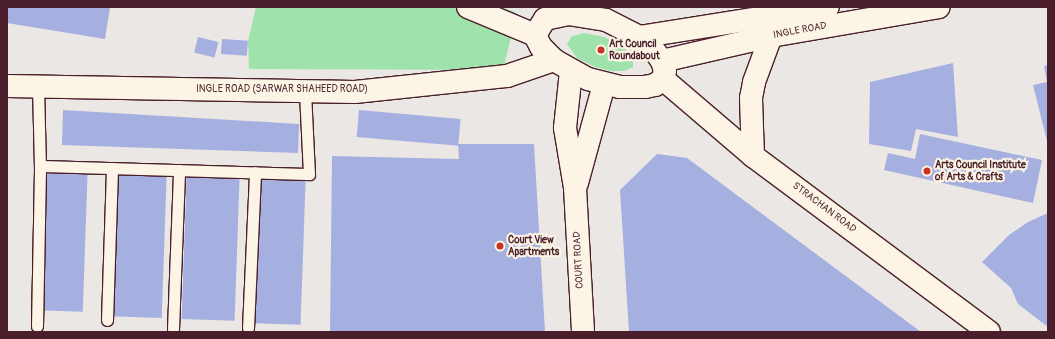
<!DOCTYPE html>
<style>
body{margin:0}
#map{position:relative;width:1055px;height:339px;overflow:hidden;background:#ebe7e4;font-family:Pangolin,sans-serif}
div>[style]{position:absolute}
.green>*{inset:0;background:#9fe2ac}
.building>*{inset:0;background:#a5b0e0;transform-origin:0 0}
.roads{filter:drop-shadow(1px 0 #4a1f2b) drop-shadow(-1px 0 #4a1f2b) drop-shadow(0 1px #4a1f2b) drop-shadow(0 -1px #4a1f2b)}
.service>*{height:11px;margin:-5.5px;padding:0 5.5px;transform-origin:5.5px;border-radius:5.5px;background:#fcf5e5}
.secondary>*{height:22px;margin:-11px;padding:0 11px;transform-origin:11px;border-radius:11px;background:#fcf5e5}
.dots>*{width:11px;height:11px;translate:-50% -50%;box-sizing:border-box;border:2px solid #fcf5e5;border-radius:50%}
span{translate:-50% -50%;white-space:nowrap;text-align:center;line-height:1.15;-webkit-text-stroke:4px #fcf5e5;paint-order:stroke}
.street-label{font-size:10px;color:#4a1f2b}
.poi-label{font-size:10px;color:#4a1f2b;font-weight:700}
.left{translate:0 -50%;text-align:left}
.frame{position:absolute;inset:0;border:8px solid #4a1f2b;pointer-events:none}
</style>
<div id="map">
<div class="green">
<div style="clip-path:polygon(256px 7px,502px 7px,517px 13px,503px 70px,249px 69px,248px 41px)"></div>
<div style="clip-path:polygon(584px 33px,604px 37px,621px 45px,633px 58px,633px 67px,624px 71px,611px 71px,595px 67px,577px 58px,567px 44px,572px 36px)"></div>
</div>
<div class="building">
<div style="clip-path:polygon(7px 7px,110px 7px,105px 39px,7px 23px)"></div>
<div style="left:198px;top:37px;width:21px;height:16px;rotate:14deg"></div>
<div style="left:222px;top:39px;width:26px;height:15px;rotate:4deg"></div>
<div style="clip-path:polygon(953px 63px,958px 137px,916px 129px,911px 151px,869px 144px,870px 82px)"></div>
<div style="clip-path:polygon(1048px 65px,1048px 145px,1033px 85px,1047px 82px,1044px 66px)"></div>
<div style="clip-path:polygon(63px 110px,299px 124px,298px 153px,62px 145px)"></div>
<div style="left:359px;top:110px;width:102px;height:27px;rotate:5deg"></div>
<div style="clip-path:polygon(920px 134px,1042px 160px,1033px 203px,884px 170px,888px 153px,915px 159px)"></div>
<div style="clip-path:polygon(458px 144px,534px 144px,545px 332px,330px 332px,332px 156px,459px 159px)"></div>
<div style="clip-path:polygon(657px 154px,687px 158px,921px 332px,629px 332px,620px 190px)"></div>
<div style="left:36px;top:160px;width:52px;height:150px;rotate:2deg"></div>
<div style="left:167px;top:165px;width:153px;height:58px;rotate:92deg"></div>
<div style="left:187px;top:165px;width:53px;height:154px;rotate:2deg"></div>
<div style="left:253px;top:168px;width:53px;height:155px;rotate:2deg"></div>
<div style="clip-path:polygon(1048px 213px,1048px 327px,1018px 304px,1011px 288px,982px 262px,1009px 235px,1028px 222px)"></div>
</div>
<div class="roads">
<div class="service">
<div style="left:38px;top:86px;width:80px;rotate:88.6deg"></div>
<div style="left:40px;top:166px;width:269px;rotate:1.7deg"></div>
<div style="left:309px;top:174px;width:82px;rotate:-92.8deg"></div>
<div style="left:107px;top:320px;width:152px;rotate:-88.1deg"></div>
<div style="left:37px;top:326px;width:160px;rotate:-88.9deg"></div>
<div style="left:248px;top:328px;width:156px;rotate:-87.4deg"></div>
<div style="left:173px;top:329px;width:159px;rotate:-87.8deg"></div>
</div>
<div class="secondary">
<div style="left:468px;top:7px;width:73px;rotate:22.7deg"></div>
<div style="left:568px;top:14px;width:38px;rotate:9deg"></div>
<div style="left:606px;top:20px;width:37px;rotate:27deg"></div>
<div style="left:639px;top:37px;width:18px;rotate:41deg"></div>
<div style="left:653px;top:49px;width:15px;rotate:53deg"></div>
<div style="left:662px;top:61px;width:10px;rotate:73deg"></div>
<div style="left:665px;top:71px;width:8px;rotate:104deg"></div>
<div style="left:663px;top:79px;width:10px;rotate:143deg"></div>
<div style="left:655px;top:85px;width:10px;rotate:169deg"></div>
<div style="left:645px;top:87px;width:25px;rotate:180deg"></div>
<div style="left:620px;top:87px;width:33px;rotate:-166deg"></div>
<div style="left:588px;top:79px;width:39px;rotate:-151deg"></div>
<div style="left:554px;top:60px;width:18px;rotate:-135deg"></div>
<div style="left:541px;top:47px;width:13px;rotate:-117deg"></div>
<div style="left:535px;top:35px;width:19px;rotate:-58deg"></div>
<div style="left:545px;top:19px;width:24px;rotate:-12deg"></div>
<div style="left:639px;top:37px;width:191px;rotate:-9deg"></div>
<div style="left:662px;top:61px;width:112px;rotate:-12.9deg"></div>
<div style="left:771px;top:36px;width:170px;rotate:-9.8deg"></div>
<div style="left:571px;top:71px;width:57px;rotate:96deg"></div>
<div style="left:565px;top:128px;width:61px;rotate:80.5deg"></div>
<div style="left:575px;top:188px;width:144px;rotate:86.8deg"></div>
<div style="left:663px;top:79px;width:118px;rotate:40.5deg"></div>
<div style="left:753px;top:156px;width:294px;rotate:36.7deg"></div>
<div style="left:7px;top:86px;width:348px;rotate:1deg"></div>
<div style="left:355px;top:92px;width:153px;rotate:-6deg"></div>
<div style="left:507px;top:76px;width:50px;rotate:-18.8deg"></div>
<div style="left:753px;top:156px;width:58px;rotate:-92deg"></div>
<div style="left:751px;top:98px;width:16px;rotate:-79deg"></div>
<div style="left:754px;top:82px;width:49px;rotate:-69.7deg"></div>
<div style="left:577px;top:183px;width:103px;rotate:-74.7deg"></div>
</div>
</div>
<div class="dots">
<div style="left:601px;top:50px;background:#c8321e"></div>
<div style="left:927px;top:171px;background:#c8321e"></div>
<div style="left:500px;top:246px;background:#c8321e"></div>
</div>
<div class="street-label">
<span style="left:800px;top:31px;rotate:-10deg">INGLE ROAD</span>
<span style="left:282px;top:90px">INGLE ROAD (SARWAR SHAHEED ROAD)</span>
<span style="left:824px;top:208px;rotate:37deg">STRACHAN ROAD</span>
<span style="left:579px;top:260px;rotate:-93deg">COURT ROAD</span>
</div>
<div class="poi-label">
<span class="left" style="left:609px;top:50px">Art Council<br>Roundabout</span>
<span class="left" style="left:935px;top:171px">Arts Council Institute<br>of Arts &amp; Crafts</span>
<span class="left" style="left:508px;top:246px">Court View<br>Apartments</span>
</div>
<div class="frame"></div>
</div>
